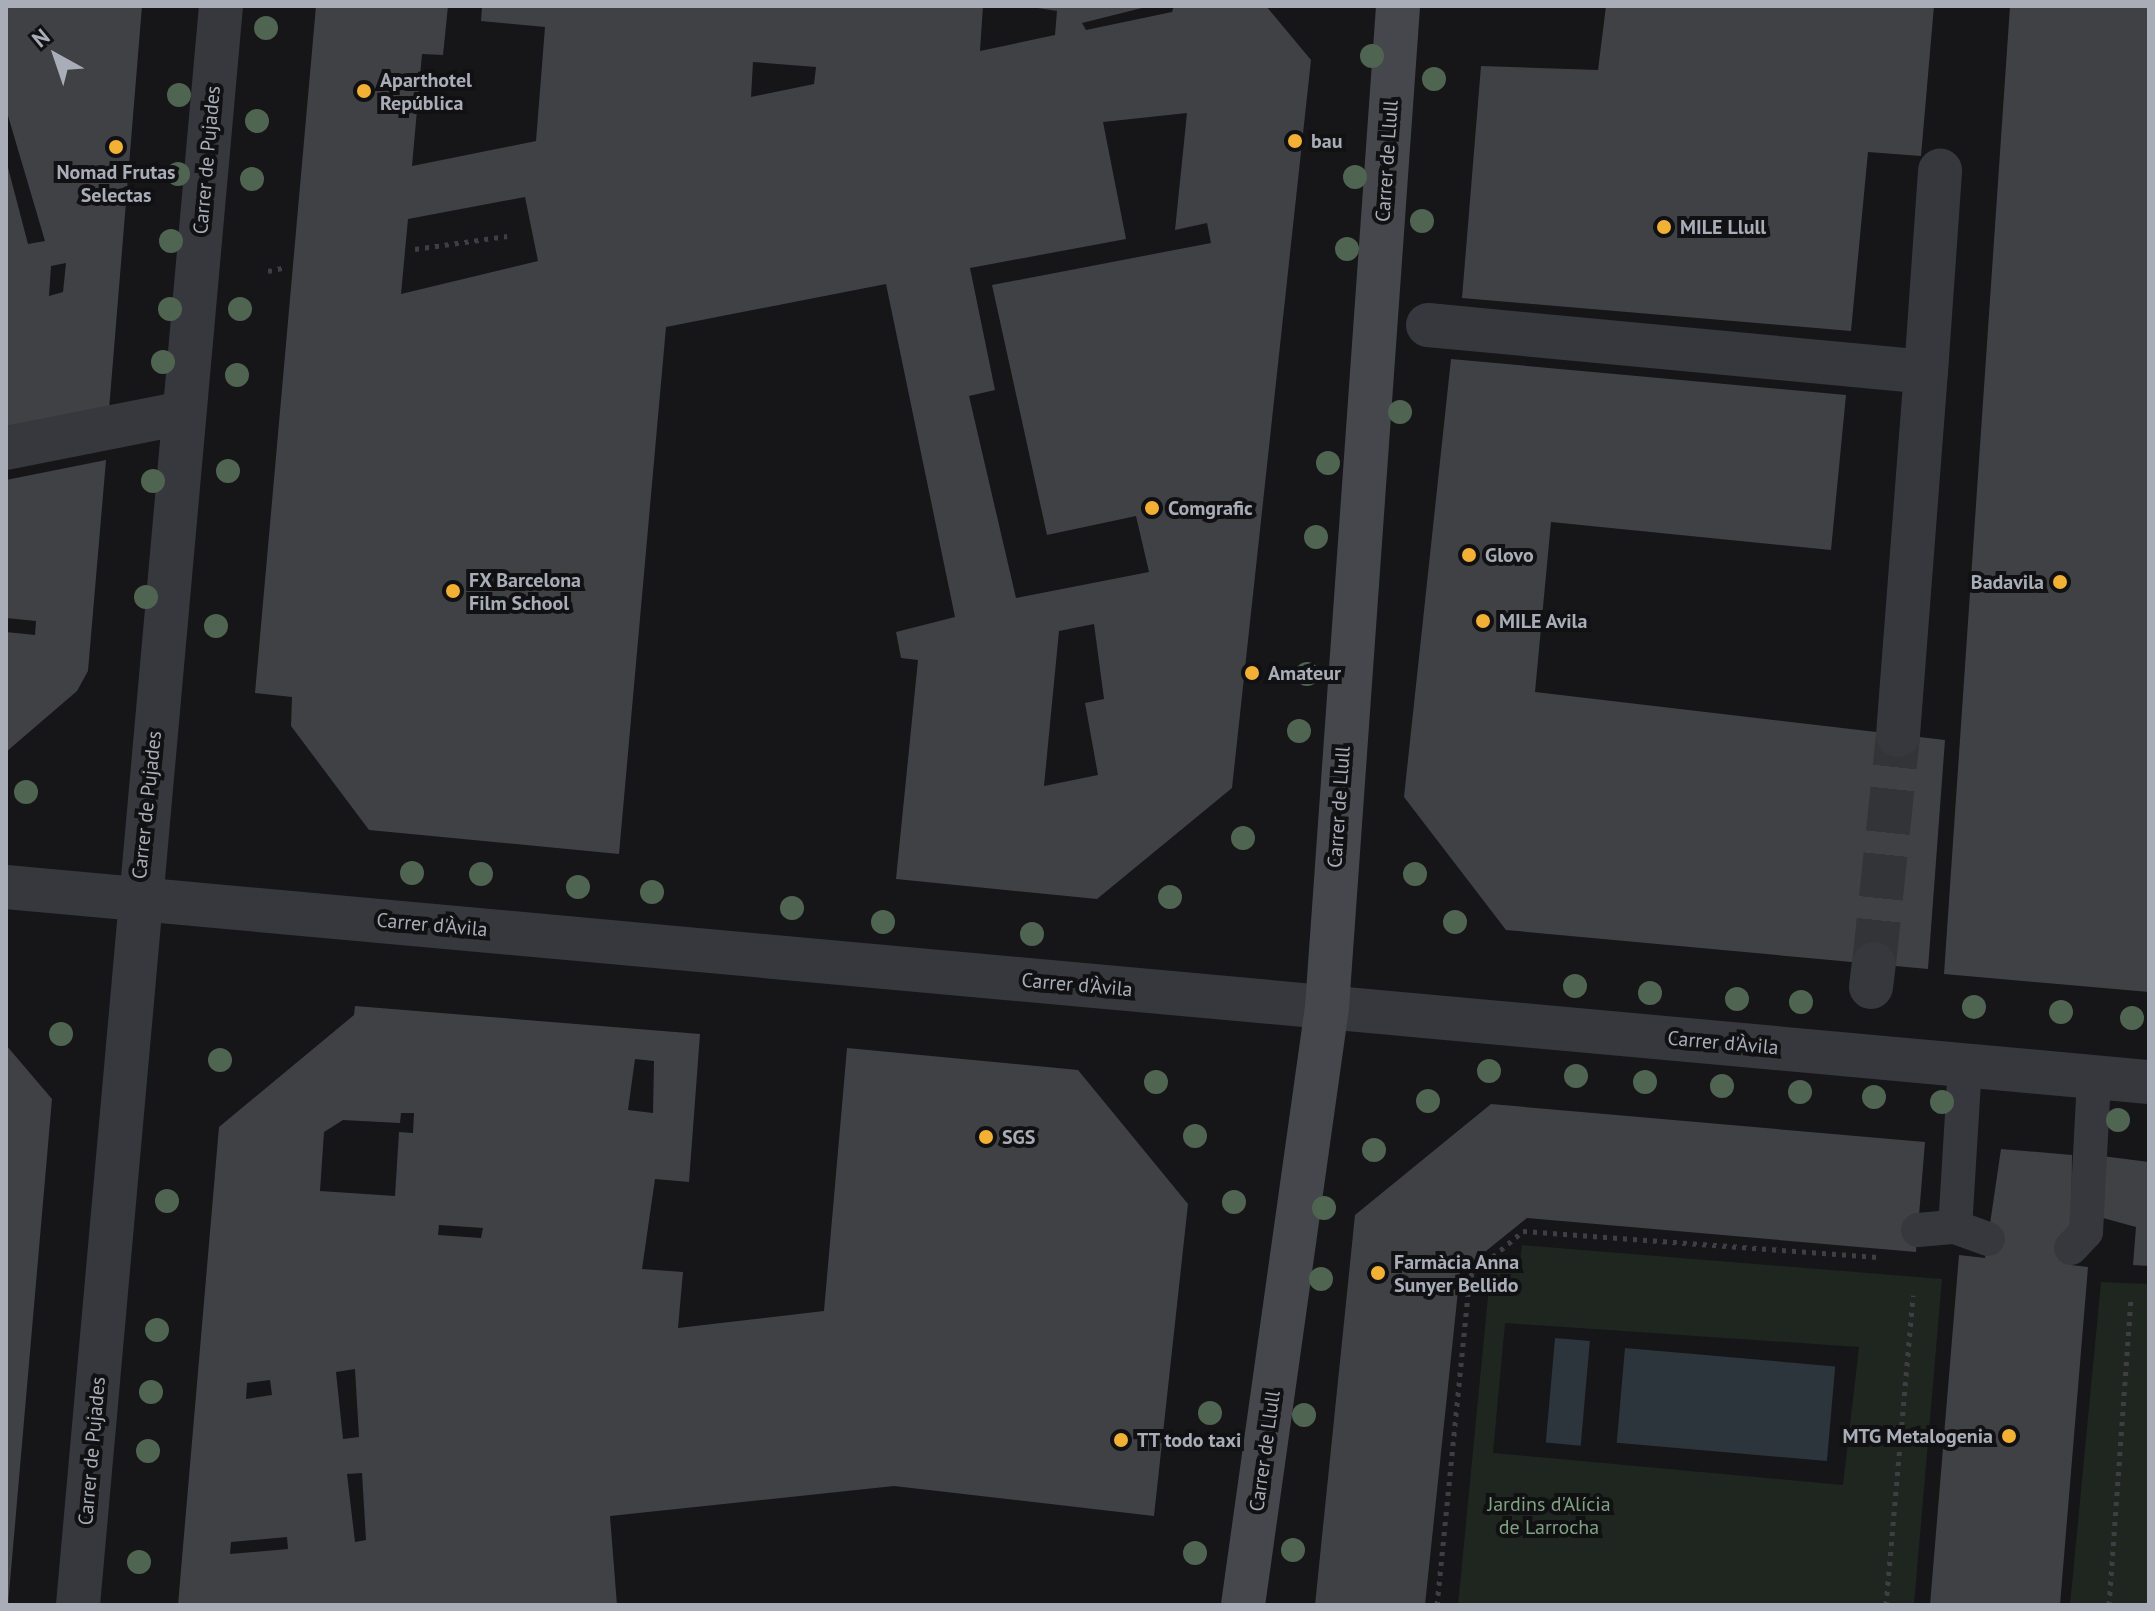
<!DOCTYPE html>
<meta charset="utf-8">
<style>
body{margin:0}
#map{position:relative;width:2155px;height:1611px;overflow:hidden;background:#161618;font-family:"PT Sans",sans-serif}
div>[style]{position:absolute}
.green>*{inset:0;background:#1e261f}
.water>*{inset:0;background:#2c353c;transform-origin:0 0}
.building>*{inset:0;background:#404145}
.street-tunnel>*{height:44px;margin-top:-22px;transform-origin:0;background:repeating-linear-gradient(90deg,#333438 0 44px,transparent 0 66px)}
.path>*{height:5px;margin-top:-2.5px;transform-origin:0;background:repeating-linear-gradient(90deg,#3d3f44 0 4px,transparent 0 10px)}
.lane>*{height:34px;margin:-17px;padding:0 17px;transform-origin:17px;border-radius:17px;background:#37383d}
.street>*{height:44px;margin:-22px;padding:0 22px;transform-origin:22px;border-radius:22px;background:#37383d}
.secondary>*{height:44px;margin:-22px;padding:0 22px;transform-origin:22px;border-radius:22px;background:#45474d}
.trees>*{width:24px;height:24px;margin:-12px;border-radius:50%;background:#506452}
.dots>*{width:22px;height:22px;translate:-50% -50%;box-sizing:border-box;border:4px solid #111113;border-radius:50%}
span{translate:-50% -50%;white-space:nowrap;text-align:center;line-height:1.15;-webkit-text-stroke:8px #111113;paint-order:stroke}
.poi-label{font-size:20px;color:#a8adb8;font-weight:700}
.left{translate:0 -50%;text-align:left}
.right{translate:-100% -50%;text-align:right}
.street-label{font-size:20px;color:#a8adb8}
.park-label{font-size:20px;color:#7fa381}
.frame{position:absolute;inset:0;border:8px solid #a8adb8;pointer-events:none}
.north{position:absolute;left:16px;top:16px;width:80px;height:80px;-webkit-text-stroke:6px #111113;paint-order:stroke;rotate:320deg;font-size:22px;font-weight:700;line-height:32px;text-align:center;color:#a8adb8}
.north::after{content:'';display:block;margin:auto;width:28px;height:36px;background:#a8adb8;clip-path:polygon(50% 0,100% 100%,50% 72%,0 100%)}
</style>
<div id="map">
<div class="green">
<div style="clip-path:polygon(evenodd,1522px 1245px,1942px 1279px,1914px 1605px,1458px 1605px,1491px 1266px,1519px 1268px,1522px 1245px,1505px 1323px,1859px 1347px,1843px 1485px,1493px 1453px,1505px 1323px)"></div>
<div style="clip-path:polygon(2101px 1282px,2149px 1284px,2149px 1605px,2070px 1605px)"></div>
</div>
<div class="water">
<div style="left:1555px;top:1338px;width:35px;height:105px;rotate:5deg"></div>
<div style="left:1625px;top:1348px;width:211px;height:95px;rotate:5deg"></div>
</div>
<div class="building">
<div style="clip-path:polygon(evenodd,6px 6px,142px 6px,109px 410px,6px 426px,6px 160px,28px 244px,45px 241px,6px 109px,6px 6px,66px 263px,63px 292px,49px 296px,51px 266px,66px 263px)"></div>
<div style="clip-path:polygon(evenodd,316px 6px,448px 6px,443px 55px,422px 54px,412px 166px,536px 141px,545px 27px,481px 21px,482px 6px,983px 6px,980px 51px,1055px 35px,1057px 11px,1025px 6px,1150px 6px,1082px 23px,1086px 30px,1172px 12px,1174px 6px,1266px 6px,1311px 60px,1232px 788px,1097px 899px,896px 879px,918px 660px,901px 658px,896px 632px,955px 617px,886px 284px,666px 327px,619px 854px,369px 830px,291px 726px,292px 697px,255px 693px,316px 6px,753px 62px,816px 67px,814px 84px,751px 97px,753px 62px,316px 6px,1187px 113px,1175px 230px,1207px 223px,1211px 243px,992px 285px,1047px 535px,1136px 516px,1149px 572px,1016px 598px,969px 396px,995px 390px,970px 268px,1126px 239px,1103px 122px,1187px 113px,316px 6px,525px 197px,538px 261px,401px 294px,408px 219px,525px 197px,316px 6px,1094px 624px,1104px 699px,1085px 703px,1098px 775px,1044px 786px,1059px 631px,1094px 624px)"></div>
<div style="clip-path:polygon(1606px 6px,1934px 6px,1921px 156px,1868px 152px,1851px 331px,1462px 298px,1481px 66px,1598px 70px)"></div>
<div style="clip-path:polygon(2010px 6px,2149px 8px,2149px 992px,1944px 974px)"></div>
<div style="clip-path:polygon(1451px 359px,1846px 395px,1831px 550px,1551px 522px,1535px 692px,1945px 740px,1928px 969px,1506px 930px,1404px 797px)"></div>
<div style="clip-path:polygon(106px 460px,88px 671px,77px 691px,6px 752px,6px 632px,35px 635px,36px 621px,6px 618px,6px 480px)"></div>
<div style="clip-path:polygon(evenodd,355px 1006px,700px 1034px,689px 1182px,655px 1179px,642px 1269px,683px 1272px,678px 1328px,824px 1311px,847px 1048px,1078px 1070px,1188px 1204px,1154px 1516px,894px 1486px,610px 1516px,617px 1605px,178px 1605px,219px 1127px,354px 1015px,355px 1006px,635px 1059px,654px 1061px,653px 1113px,628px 1110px,635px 1059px,355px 1006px,401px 1113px,414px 1113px,413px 1133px,399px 1132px,395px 1196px,320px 1191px,324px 1132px,343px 1120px,400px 1123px,401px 1113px,355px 1006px,439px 1225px,483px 1228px,481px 1238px,438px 1235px,439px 1225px,355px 1006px,355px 1369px,359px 1437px,343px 1439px,336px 1372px,355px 1369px,355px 1006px,270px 1380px,272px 1395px,246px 1399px,247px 1383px,270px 1380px,355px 1006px,362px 1473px,366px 1540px,355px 1542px,347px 1474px,362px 1473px,355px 1006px,287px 1537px,288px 1549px,230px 1554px,231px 1542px,287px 1537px)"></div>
<div style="clip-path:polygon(6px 1045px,52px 1099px,8px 1605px,6px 1605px)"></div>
<div style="clip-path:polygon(1491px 1104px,1925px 1142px,1916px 1252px,1527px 1218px,1460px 1272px,1425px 1605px,1315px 1605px,1355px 1215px)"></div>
<div style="clip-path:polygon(2001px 1149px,2072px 1155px,2071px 1265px,2088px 1267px,2060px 1605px,1930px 1605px,1959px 1255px,1985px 1258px)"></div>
<div style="clip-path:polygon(2102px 1156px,2149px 1162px,2149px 1266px,2133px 1265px,2136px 1227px,2103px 1218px)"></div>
</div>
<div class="street-tunnel">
<div style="left:1874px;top:964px;width:230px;rotate:-84deg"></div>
</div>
<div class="path">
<div style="left:415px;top:249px;width:93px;rotate:-8deg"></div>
<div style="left:268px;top:271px;width:19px;rotate:-12deg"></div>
<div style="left:1437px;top:1605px;width:331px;rotate:-84.3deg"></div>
<div style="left:1470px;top:1276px;width:70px;rotate:-40.3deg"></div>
<div style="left:1523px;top:1231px;width:359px;rotate:4.2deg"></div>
<div style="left:1886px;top:1605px;width:311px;rotate:-85deg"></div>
<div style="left:2109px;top:1605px;width:308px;rotate:-85.9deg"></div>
</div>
<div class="lane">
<div style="left:1965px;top:1065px;width:162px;rotate:93.5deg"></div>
<div style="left:1955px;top:1227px;width:35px;rotate:20deg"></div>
<div style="left:1918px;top:1230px;width:37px;rotate:-5deg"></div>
<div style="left:2071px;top:1248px;width:22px;rotate:-47deg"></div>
<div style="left:2086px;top:1232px;width:155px;rotate:-87deg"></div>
</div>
<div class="street">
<div style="left:1428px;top:325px;width:500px;rotate:5.39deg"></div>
<div style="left:1926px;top:372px;width:202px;rotate:-86deg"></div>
<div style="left:6px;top:448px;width:180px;rotate:-11.2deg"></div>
<div style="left:1898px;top:735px;width:364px;rotate:-85.6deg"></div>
<div style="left:6px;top:887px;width:2152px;rotate:5.2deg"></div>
<div style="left:1871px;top:987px;width:23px;rotate:-83deg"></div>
<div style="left:78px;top:1605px;width:1605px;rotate:-84.89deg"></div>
</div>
<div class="secondary">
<div style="left:1243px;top:1605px;width:604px;rotate:-82deg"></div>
<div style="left:1327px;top:1007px;width:1004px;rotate:-85.94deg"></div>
</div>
<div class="trees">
<div style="left:266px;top:28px"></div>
<div style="left:1372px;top:56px"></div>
<div style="left:1434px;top:79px"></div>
<div style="left:179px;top:95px"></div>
<div style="left:257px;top:121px"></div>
<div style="left:178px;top:174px"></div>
<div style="left:1355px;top:177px"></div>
<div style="left:252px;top:179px"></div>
<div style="left:1422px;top:221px"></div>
<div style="left:171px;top:241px"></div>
<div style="left:1347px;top:249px"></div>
<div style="left:170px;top:309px"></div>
<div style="left:240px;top:309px"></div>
<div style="left:163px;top:362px"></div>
<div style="left:237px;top:375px"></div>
<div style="left:1400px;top:412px"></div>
<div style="left:1328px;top:463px"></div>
<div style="left:228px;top:471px"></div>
<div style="left:153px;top:481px"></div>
<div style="left:1316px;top:537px"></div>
<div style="left:146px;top:597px"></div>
<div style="left:216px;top:626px"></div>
<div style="left:1307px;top:674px"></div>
<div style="left:1299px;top:731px"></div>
<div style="left:26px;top:792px"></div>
<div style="left:1243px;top:838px"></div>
<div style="left:412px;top:873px"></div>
<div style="left:481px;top:874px"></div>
<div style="left:1415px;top:874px"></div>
<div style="left:578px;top:887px"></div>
<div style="left:652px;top:892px"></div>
<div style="left:1170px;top:897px"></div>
<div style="left:792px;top:908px"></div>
<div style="left:883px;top:922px"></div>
<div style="left:1455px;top:922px"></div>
<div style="left:1032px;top:934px"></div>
<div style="left:1575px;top:986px"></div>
<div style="left:1650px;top:993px"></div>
<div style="left:1737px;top:999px"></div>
<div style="left:1801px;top:1002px"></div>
<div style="left:1974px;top:1007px"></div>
<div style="left:2061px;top:1012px"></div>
<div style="left:2132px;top:1018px"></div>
<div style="left:61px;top:1034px"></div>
<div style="left:220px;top:1060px"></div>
<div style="left:1489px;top:1071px"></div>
<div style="left:1576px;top:1076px"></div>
<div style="left:1156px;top:1082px"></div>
<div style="left:1645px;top:1082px"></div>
<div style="left:1722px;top:1086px"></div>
<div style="left:1800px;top:1092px"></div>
<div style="left:1874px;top:1097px"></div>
<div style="left:1428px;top:1101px"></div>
<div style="left:1942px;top:1102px"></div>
<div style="left:2118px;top:1120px"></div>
<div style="left:1195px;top:1136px"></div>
<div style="left:1374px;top:1150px"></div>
<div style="left:167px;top:1201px"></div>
<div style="left:1234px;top:1202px"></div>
<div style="left:1324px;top:1208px"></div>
<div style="left:1321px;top:1279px"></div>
<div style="left:157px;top:1330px"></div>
<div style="left:151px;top:1392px"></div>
<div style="left:1210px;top:1413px"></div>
<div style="left:1304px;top:1415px"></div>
<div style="left:148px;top:1451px"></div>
<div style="left:1293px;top:1550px"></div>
<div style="left:1195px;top:1553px"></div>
<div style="left:139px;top:1562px"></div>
</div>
<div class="dots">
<div style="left:364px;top:91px;background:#f2b134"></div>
<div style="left:1295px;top:141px;background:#f2b134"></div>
<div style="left:116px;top:147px;background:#f2b134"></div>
<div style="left:1664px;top:227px;background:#f2b134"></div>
<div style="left:1152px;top:508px;background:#f2b134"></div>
<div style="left:1469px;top:555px;background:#f2b134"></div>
<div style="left:2060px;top:582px;background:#f2b134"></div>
<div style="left:453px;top:591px;background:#f2b134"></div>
<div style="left:1483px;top:621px;background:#f2b134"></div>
<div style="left:1252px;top:673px;background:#f2b134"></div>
<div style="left:986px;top:1137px;background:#f2b134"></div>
<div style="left:1378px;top:1273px;background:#f2b134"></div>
<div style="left:2009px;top:1436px;background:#f2b134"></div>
<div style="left:1121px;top:1440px;background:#f2b134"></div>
</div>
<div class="poi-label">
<span class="left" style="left:380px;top:92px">Aparthotel<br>República</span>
<span class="left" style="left:1311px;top:141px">bau</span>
<span style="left:116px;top:184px">Nomad Frutas<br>Selectas</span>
<span class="left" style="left:1680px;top:227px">MILE Llull</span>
<span class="left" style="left:1168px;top:508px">Comgrafic</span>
<span class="left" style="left:1485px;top:555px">Glovo</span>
<span class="left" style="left:469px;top:592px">FX Barcelona<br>Film School</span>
<span class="right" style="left:2044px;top:582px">Badavila</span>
<span class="left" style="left:1499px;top:621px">MILE Avila</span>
<span class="left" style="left:1268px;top:673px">Amateur</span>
<span class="left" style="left:1002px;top:1137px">SGS</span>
<span class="left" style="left:1394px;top:1274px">Farmàcia Anna<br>Sunyer Bellido</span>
<span class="right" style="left:1993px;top:1436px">MTG Metalogenia</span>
<span class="left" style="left:1137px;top:1440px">TT todo taxi</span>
</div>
<div class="street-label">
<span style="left:207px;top:160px;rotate:-85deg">Carrer de Pujades</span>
<span style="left:1387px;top:161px;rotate:-86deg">Carrer de Llull</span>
<span style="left:147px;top:805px;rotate:-84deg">Carrer de Pujades</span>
<span style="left:1339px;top:807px;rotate:-86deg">Carrer de Llull</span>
<span style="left:432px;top:925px;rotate:5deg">Carrer d'Àvila</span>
<span style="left:1077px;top:985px;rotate:5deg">Carrer d'Àvila</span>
<span style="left:1723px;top:1043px;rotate:5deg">Carrer d'Àvila</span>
<span style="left:92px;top:1451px;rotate:-85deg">Carrer de Pujades</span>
<span style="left:1265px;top:1451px;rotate:-82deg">Carrer de Llull</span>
</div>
<div class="park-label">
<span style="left:1549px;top:1516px">Jardins d'Alícia<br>de Larrocha</span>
</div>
<div class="frame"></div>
<div class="north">N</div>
</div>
